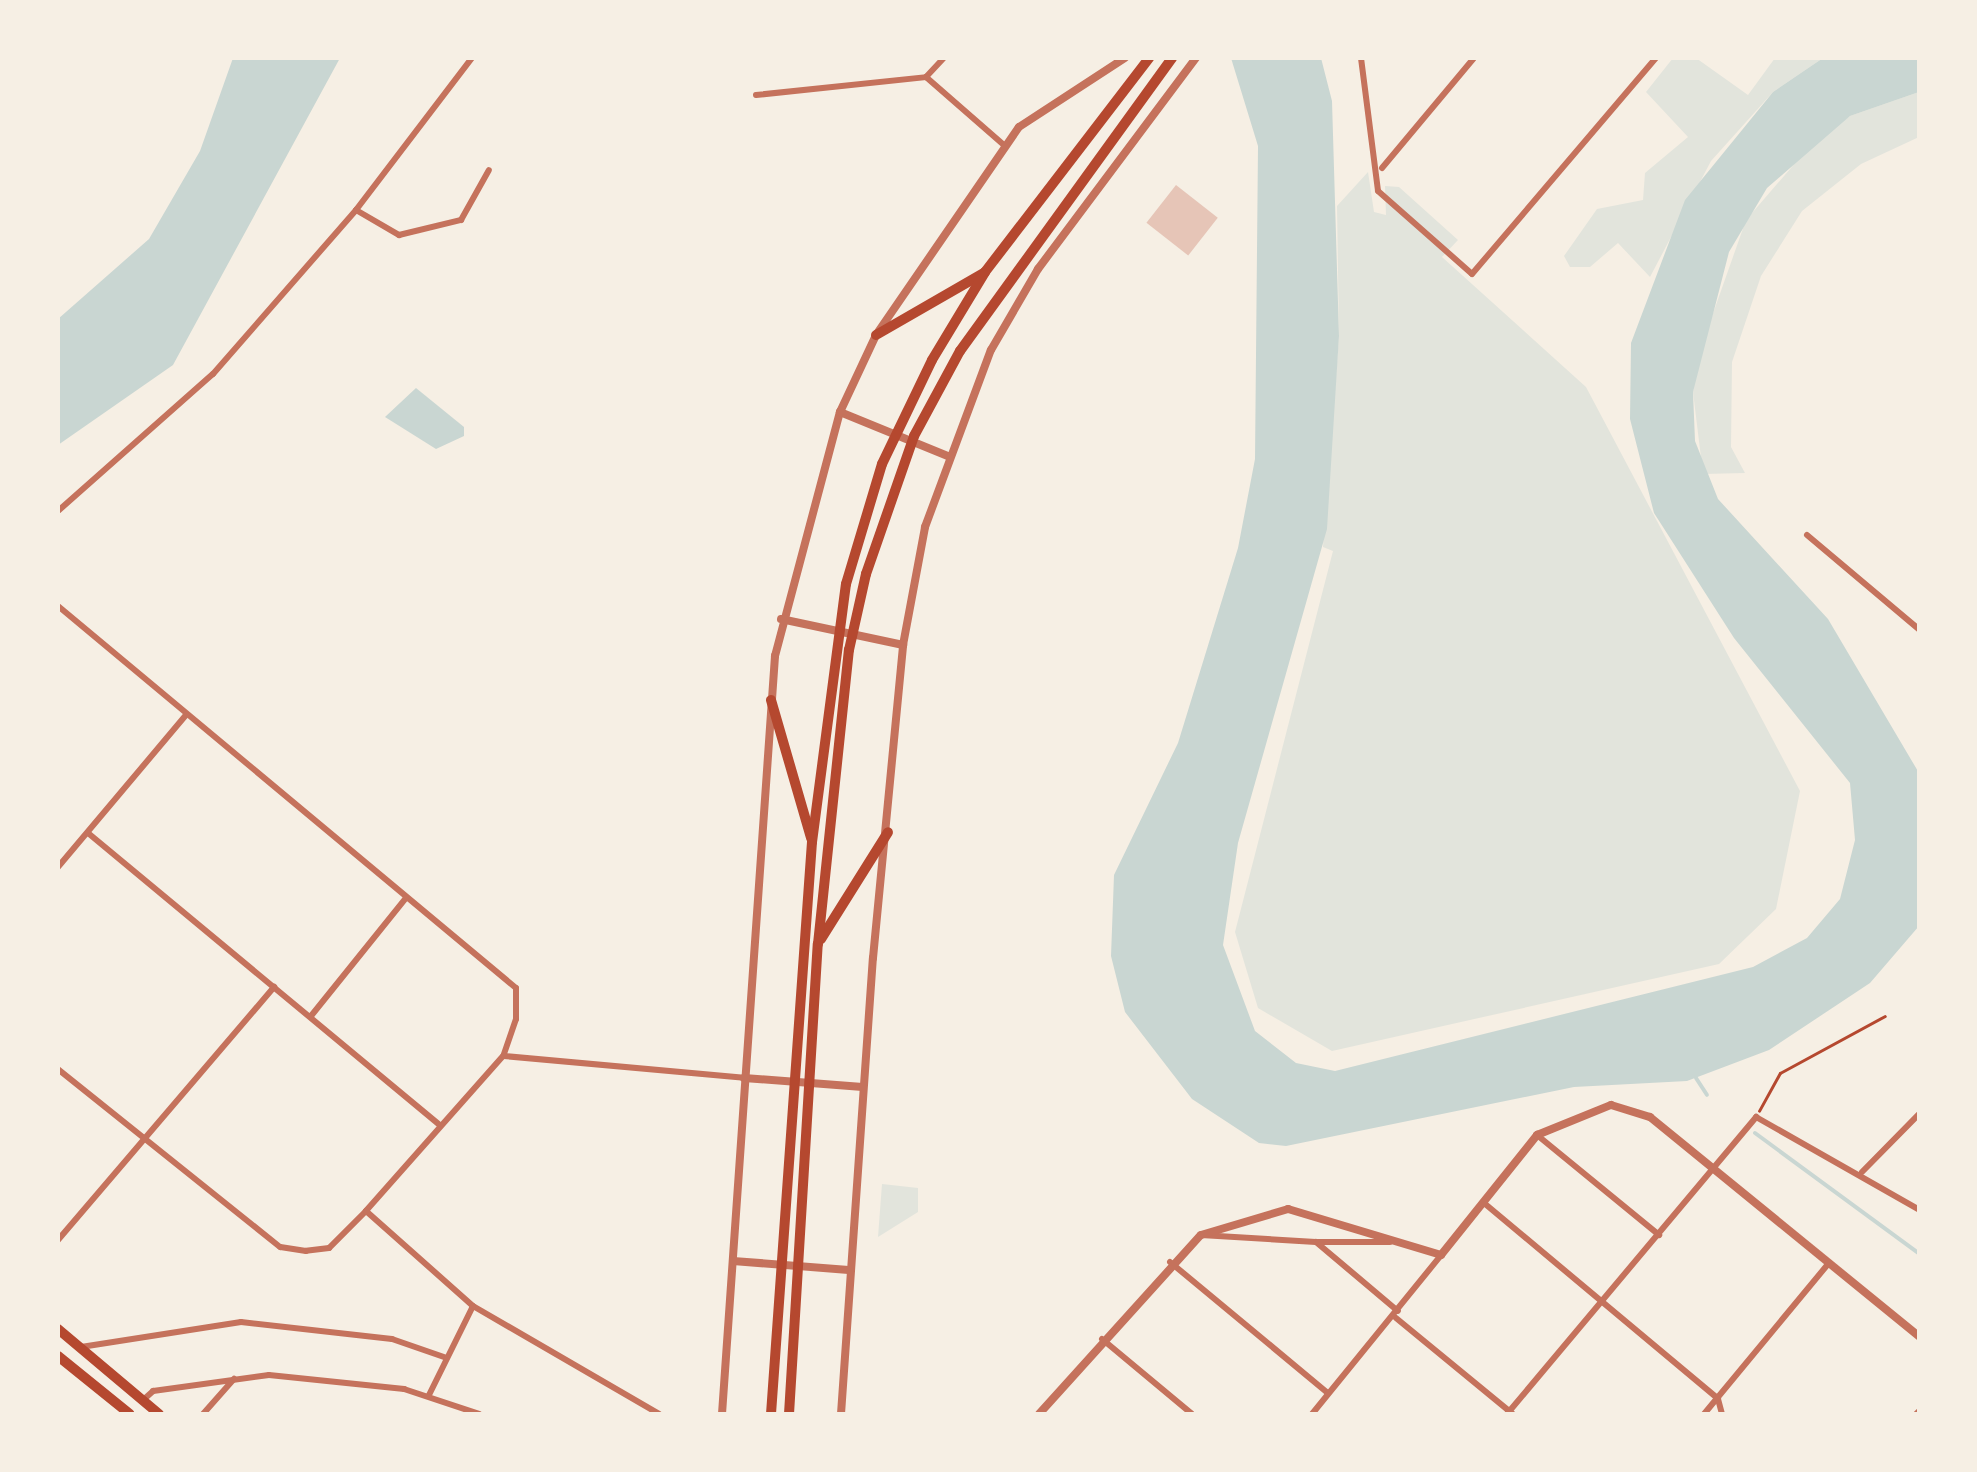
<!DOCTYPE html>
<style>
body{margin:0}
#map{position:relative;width:1977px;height:1472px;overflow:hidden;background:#f6efe4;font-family:Overpass,sans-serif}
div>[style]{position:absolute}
.green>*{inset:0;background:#e2e4dc}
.water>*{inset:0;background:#c9d6d2}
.stream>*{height:4px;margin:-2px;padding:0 2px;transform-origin:2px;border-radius:2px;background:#c9d6d2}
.building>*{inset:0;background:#e6c5b7;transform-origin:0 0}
.path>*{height:2.5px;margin:-1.25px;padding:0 1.25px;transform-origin:1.25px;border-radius:1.25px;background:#b5482f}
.minor>*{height:6px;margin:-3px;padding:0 3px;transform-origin:3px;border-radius:3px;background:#c5725c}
.tertiary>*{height:8px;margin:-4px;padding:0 4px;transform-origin:4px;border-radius:4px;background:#c5725c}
.primary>*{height:10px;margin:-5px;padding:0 5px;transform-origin:5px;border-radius:5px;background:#b5482f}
.trunk>*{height:10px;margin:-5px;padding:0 5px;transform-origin:5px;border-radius:5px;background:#b5482f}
span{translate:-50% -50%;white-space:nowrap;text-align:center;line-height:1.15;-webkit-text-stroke:10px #f6efe4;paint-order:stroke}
.frame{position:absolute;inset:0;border:60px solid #f6efe4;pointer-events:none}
</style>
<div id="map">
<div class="green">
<div style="clip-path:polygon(1673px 58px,1696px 58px,1748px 95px,1775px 58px,1823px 58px,1773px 92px,1711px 161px,1650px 277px,1618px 243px,1590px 267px,1570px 267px,1564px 256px,1597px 209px,1643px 200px,1645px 173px,1688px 137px,1646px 92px)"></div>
<div style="clip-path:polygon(1919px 92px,1919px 137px,1861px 164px,1802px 211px,1761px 276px,1732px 362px,1731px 447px,1745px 473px,1703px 474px,1693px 392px,1699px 353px,1746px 220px,1815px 140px,1850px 116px)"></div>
<div style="clip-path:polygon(1368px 172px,1374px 212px,1386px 215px,1385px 186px,1399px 187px,1458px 240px,1442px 257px,1586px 387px,1800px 791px,1776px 909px,1719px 964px,1332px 1051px,1258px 1008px,1235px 932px,1333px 551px,1323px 547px,1339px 336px,1337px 206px)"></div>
<div style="clip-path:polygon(882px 1184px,918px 1188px,918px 1212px,878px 1237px)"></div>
</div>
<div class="water">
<div style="clip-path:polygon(233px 58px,340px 58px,173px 365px,58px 445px,58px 319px,149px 239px,200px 151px)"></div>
<div style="clip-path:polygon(1231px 58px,1321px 58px,1332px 101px,1339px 336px,1327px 529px,1238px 843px,1223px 945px,1255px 1031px,1296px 1063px,1335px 1071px,1753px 967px,1807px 938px,1840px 899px,1855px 840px,1850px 783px,1734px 638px,1654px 513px,1630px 419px,1631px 343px,1685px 200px,1773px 92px,1823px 58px,1919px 58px,1919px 92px,1850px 116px,1767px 188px,1729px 252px,1693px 392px,1695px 441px,1718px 499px,1828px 619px,1919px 773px,1919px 926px,1870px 983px,1769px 1050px,1687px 1081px,1574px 1087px,1286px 1146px,1259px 1143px,1192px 1099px,1125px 1012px,1111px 956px,1114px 875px,1178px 743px,1238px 548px,1255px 459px,1258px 146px)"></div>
<div style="clip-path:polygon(416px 388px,464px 427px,464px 436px,436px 449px,385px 417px)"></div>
</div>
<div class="stream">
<div style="left:1696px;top:1078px;width:20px;rotate:57deg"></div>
<div style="left:1755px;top:1133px;width:205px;rotate:36.3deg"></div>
</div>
<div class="building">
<div style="left:1176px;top:185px;width:53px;height:48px;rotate:38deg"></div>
</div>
<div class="path">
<div style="left:1759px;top:1111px;width:43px;rotate:-61.1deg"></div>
<div style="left:1780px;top:1073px;width:119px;rotate:-28.5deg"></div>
</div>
<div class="minor">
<div style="left:1361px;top:58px;width:134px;rotate:82.7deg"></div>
<div style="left:1378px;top:191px;width:125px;rotate:41.4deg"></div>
<div style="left:1472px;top:274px;width:284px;rotate:-49.6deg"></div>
<div style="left:926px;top:77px;width:103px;rotate:41.1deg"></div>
<div style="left:926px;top:77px;width:26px;rotate:-47deg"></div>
<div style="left:756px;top:95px;width:171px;rotate:-6deg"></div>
<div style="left:1382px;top:168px;width:143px;rotate:-50.1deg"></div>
<div style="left:356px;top:210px;width:50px;rotate:30.2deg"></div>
<div style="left:399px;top:235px;width:64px;rotate:-13.6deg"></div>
<div style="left:461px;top:220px;width:57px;rotate:-60.8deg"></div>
<div style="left:58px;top:511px;width:207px;rotate:-41.5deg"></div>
<div style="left:213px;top:374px;width:218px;rotate:-48.9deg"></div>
<div style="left:356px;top:210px;width:191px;rotate:-52.7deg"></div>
<div style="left:1807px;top:535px;width:148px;rotate:40.1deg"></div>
<div style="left:58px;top:606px;width:596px;rotate:39.83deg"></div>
<div style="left:516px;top:988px;width:31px;rotate:90deg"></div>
<div style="left:516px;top:1019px;width:39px;rotate:109deg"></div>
<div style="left:503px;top:1056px;width:207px;rotate:131.5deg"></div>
<div style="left:366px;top:1211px;width:52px;rotate:135deg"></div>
<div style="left:329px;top:1248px;width:23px;rotate:173deg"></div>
<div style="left:306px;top:1251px;width:26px;rotate:-171deg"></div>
<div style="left:280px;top:1247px;width:285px;rotate:-141.3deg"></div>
<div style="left:88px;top:833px;width:455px;rotate:39.7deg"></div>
<div style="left:58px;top:867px;width:199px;rotate:-49.9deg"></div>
<div style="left:311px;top:1016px;width:151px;rotate:-51.2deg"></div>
<div style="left:504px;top:1056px;width:241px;rotate:5.2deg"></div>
<div style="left:1537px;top:1135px;width:158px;rotate:39.3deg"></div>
<div style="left:1862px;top:1172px;width:83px;rotate:-45.5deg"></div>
<div style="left:1484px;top:1203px;width:305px;rotate:39.9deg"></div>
<div style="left:1718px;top:1399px;width:16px;rotate:75deg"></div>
<div style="left:366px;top:1211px;width:143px;rotate:41.6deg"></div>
<div style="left:473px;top:1306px;width:215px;rotate:30.1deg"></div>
<div style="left:1201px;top:1235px;width:115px;rotate:3.5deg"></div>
<div style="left:1316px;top:1242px;width:107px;rotate:40.1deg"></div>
<div style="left:58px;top:1240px;width:333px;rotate:-49.5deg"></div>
<div style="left:1318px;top:1242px;width:72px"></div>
<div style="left:1170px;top:1262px;width:205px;rotate:39.7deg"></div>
<div style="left:1396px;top:1318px;width:151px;rotate:39.4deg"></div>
<div style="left:1102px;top:1339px;width:117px;rotate:39.8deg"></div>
<div style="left:81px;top:1347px;width:162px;rotate:-8.9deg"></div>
<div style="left:241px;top:1322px;width:152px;rotate:6.4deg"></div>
<div style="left:392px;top:1339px;width:55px;rotate:19.1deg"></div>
<div style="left:429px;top:1395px;width:99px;rotate:-63.7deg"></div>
<div style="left:142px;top:1401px;width:15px;rotate:-42deg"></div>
<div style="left:153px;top:1391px;width:117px;rotate:-7.9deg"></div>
<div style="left:269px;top:1375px;width:136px;rotate:5.9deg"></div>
<div style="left:404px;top:1389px;width:79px;rotate:18.4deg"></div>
<div style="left:203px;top:1414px;width:47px;rotate:-48.5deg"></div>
<div style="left:1312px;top:1414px;width:205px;rotate:-50.9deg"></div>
<div style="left:1507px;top:1414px;width:388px;rotate:-50deg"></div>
<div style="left:1756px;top:1117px;width:189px;rotate:29.6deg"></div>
<div style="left:1704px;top:1414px;width:195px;rotate:-50.4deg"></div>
<div style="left:1916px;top:1414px;width:6px;rotate:-45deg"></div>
</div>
<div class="tertiary">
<div style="left:840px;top:412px;width:117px;rotate:22.2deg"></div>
<div style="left:781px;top:619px;width:125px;rotate:12deg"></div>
<div style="left:744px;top:1078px;width:119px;rotate:4.3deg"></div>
<div style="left:733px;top:1261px;width:116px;rotate:4.4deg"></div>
<div style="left:722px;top:1414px;width:760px;rotate:-86deg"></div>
<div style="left:775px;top:656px;width:253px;rotate:-75.1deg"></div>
<div style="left:840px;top:412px;width:85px;rotate:-64.9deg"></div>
<div style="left:876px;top:335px;width:252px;rotate:-55.5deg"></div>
<div style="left:1019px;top:127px;width:126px;rotate:-33.1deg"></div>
<div style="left:841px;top:1414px;width:457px;rotate:-86deg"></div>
<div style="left:873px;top:958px;width:314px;rotate:-84.5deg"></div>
<div style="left:903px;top:645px;width:120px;rotate:-79.4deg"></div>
<div style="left:925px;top:527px;width:189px;rotate:-69.6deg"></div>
<div style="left:991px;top:350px;width:94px;rotate:-59.9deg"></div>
<div style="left:1038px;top:269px;width:264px;rotate:-53.2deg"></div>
<div style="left:1039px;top:1414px;width:241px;rotate:-47.9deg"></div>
<div style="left:1201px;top:1235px;width:91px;rotate:-16.6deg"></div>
<div style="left:1288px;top:1209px;width:160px;rotate:16.7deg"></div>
<div style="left:1441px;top:1255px;width:154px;rotate:-51.3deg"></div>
<div style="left:1537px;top:1135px;width:80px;rotate:-22.1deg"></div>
<div style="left:1611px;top:1105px;width:41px;rotate:17.1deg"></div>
<div style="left:1650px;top:1117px;width:348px;rotate:39.2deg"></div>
</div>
<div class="primary">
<div style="left:58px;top:1329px;width:132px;rotate:40.1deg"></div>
<div style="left:58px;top:1356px;width:92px;rotate:38.9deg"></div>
</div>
<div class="trunk">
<div style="left:876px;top:335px;width:125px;rotate:-29.9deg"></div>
<div style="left:771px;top:700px;width:144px;rotate:73.8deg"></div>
<div style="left:821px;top:939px;width:126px;rotate:-57.9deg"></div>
<div style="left:771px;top:1414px;width:573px;rotate:-85.9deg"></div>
<div style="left:812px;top:842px;width:260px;rotate:-82.5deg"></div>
<div style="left:846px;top:584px;width:125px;rotate:-73.3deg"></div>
<div style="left:882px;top:464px;width:115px;rotate:-64.3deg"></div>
<div style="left:932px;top:360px;width:103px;rotate:-58.9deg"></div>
<div style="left:985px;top:272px;width:270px;rotate:-52.5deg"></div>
<div style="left:789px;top:1414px;width:471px;rotate:-86.5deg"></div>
<div style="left:818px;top:944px;width:296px;rotate:-84deg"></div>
<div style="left:849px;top:650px;width:78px;rotate:-77.4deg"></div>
<div style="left:866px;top:574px;width:146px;rotate:-70.8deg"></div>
<div style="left:914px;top:436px;width:97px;rotate:-61.6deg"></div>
<div style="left:960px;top:351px;width:362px;rotate:-54.1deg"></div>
</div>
<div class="frame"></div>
</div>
